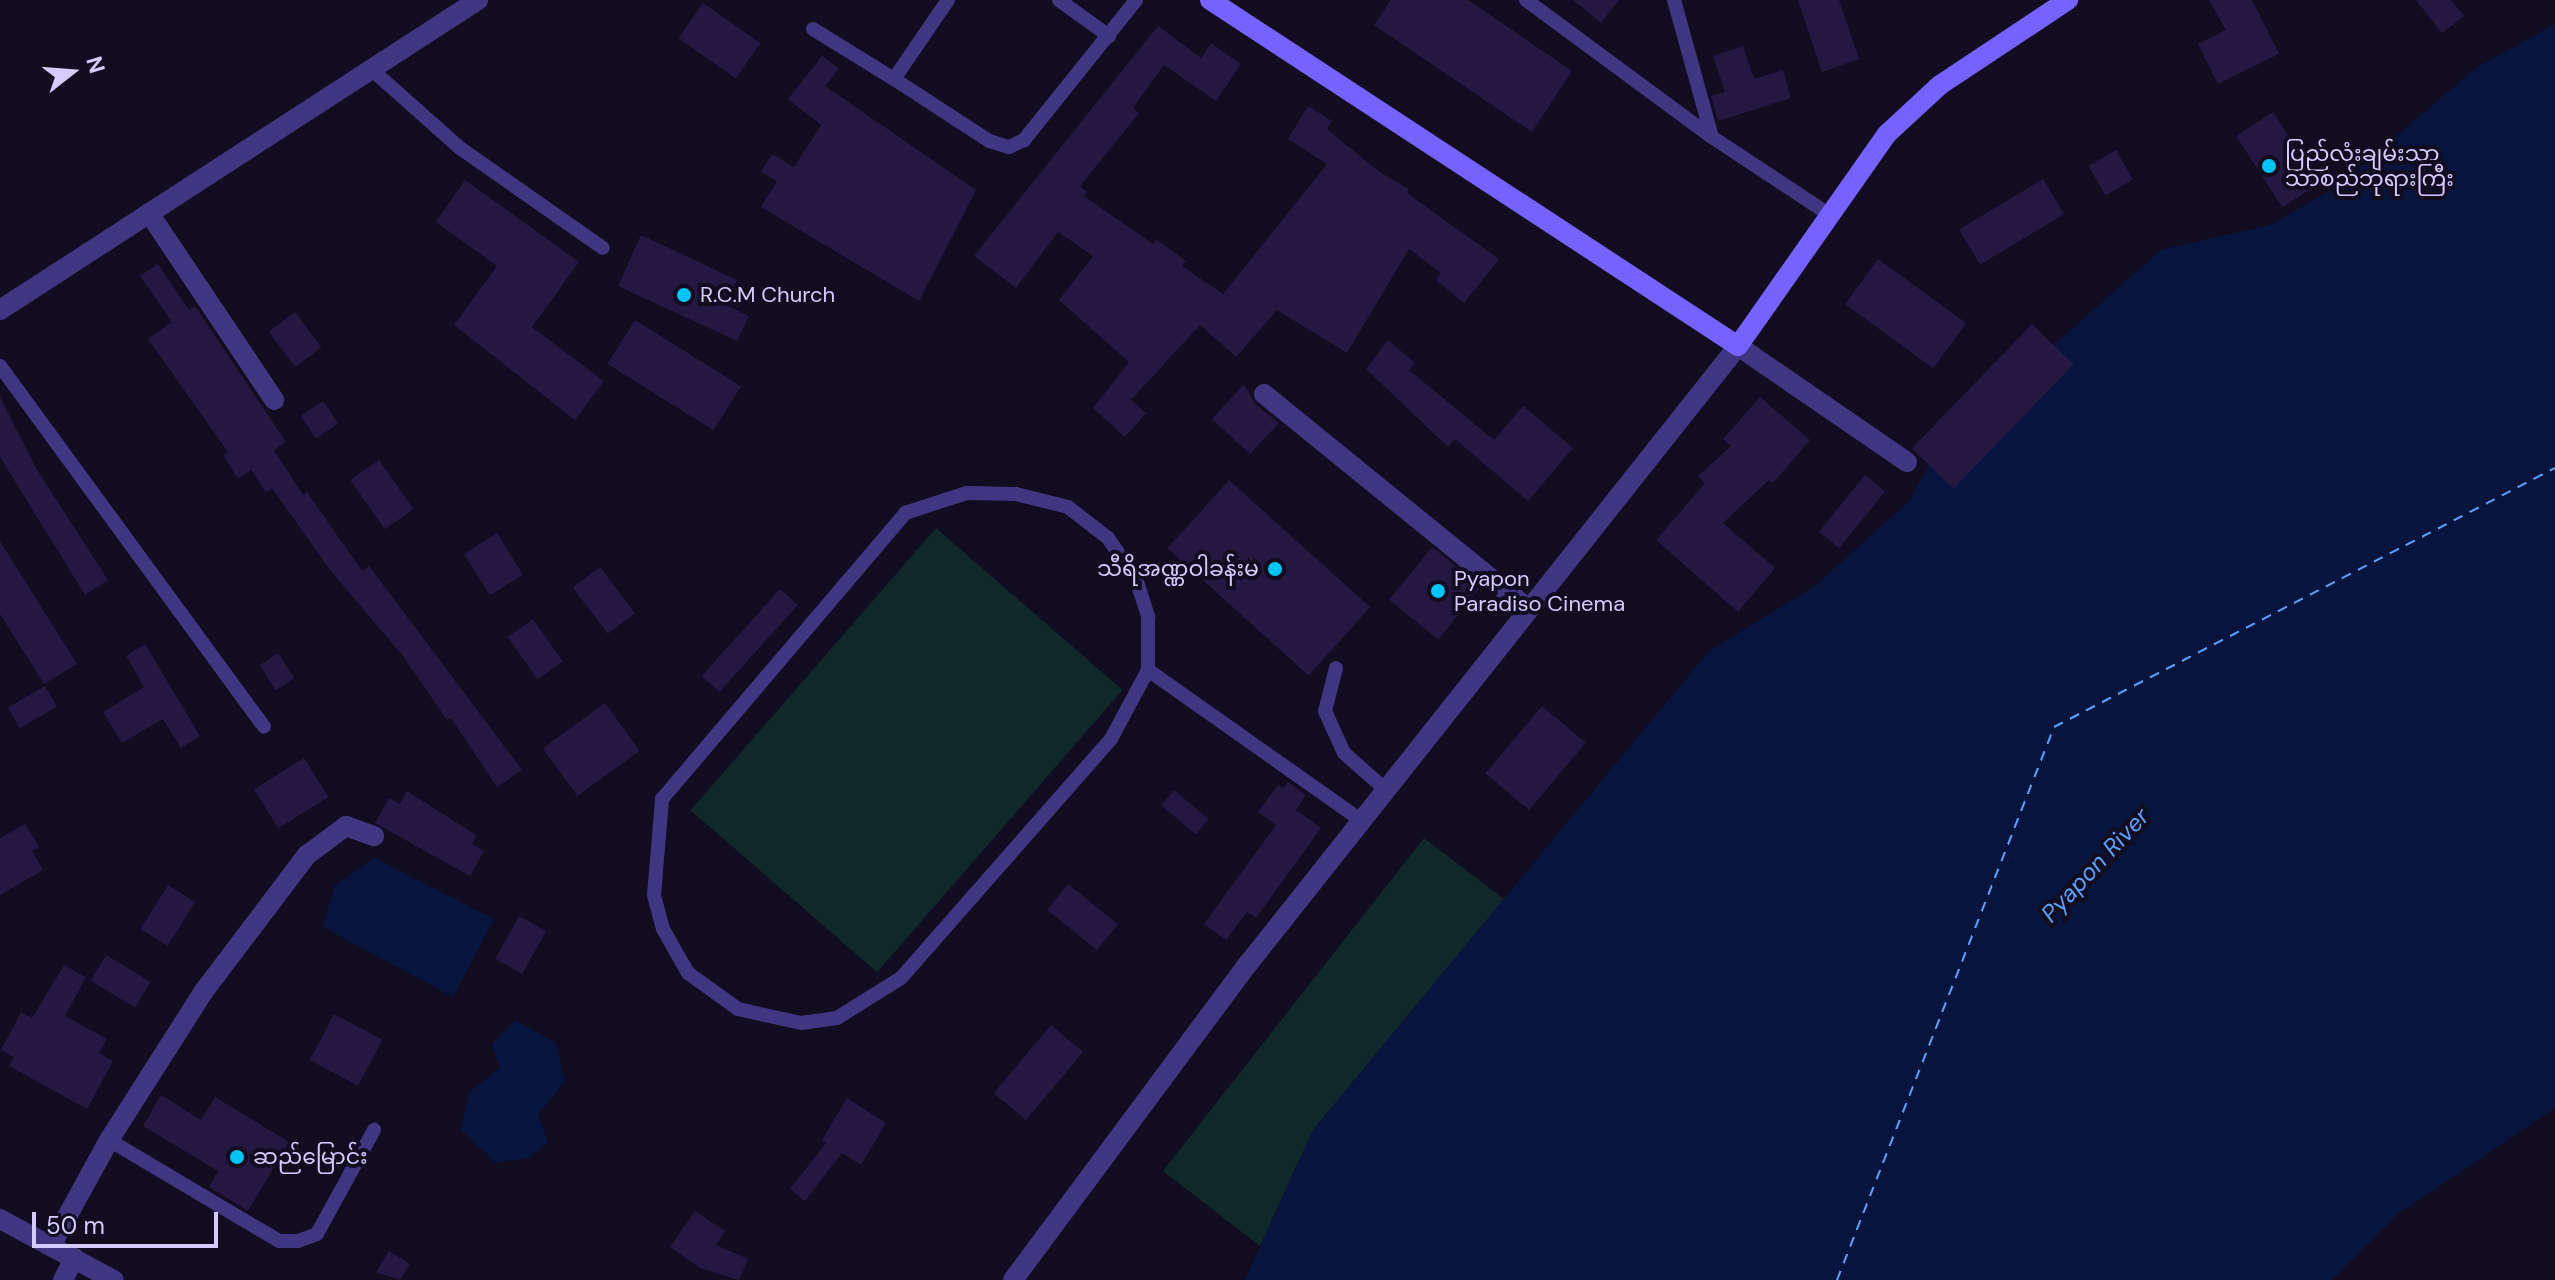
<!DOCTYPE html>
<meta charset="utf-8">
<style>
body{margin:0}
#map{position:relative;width:2555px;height:1280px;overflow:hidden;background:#110c20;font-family:"DM Sans","Noto Sans Myanmar",sans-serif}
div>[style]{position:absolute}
.green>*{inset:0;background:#0f282a;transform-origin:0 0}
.water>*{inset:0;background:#07153e}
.ferry>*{height:2px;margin-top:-1px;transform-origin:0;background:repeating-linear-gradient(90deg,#59a1ff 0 10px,transparent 0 18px)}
.building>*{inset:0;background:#241742;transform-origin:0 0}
.lane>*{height:14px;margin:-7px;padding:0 7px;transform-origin:7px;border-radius:7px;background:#403581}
.street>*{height:20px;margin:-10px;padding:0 10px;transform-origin:10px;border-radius:10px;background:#403581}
.secondary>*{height:20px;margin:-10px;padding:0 10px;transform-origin:10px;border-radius:10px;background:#7662ff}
.dots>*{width:22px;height:22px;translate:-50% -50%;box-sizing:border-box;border:4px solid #110c20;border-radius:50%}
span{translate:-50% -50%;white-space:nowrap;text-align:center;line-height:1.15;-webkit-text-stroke:8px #110c20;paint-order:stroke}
.poi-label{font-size:22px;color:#d6cbff}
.left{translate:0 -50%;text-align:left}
.right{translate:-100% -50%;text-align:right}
.water-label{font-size:24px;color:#59a1ff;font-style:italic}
.north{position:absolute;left:32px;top:32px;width:80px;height:80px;-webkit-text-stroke:6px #110c20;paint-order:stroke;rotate:73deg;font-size:22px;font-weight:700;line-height:32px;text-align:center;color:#d6cbff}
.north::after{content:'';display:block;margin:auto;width:28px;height:36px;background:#d6cbff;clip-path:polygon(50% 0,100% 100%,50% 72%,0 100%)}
.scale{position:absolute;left:32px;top:1212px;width:186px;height:36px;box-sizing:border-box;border:4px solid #d6cbff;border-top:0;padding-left:10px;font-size:24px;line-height:28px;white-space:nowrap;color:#d6cbff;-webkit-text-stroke:6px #110c20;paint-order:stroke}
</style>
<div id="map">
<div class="green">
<div style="left:936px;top:528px;width:247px;height:374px;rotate:41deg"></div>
<div style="clip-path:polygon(1424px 838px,1504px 899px,1313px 1130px,1260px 1246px,1163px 1171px)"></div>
</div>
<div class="water">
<div style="clip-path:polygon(2555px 24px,2555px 1108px,2398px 1214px,2332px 1280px,1245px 1280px,1313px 1130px,1709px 651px,1815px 586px,1910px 500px,1947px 431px,2003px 390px,2161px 250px,2270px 225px,2337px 187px,2476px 68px)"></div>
<div style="clip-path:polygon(375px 858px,494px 919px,453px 997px,323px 927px,335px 885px)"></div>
<div style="clip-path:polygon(516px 1020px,556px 1043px,565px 1082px,538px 1114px,548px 1143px,527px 1159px,495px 1162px,461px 1130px,469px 1093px,500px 1068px,492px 1044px)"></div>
</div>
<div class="ferry">
<div style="left:1837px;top:1280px;width:594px;rotate:-68.57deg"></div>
<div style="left:2054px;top:727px;width:564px;rotate:-27.34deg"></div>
</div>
<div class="building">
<div style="clip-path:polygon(1391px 0,1468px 0,1572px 71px,1532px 132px,1374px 25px)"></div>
<div style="clip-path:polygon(1573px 0,1619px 0,1601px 23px)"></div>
<div style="clip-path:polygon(1798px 0,1839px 0,1859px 59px,1822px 72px)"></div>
<div style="clip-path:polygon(2209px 0,2252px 0,2279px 54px,2218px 84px,2198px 44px,2226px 30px)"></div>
<div style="clip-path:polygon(2416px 0,2451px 0,2464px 16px,2442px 33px)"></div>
<div style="left:703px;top:3px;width:70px;height:43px;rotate:35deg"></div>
<div style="clip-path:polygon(1158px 26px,1201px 58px,1211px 43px,1241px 64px,1216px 101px,1164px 65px,1133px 108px,1139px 113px,1080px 186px,1087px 192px,1084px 196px,1153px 244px,1156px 239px,1186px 261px,1182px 266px,1223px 294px,1327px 164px,1288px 139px,1308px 106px,1332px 121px,1327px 129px,1378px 171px,1409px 189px,1407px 193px,1499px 259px,1464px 303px,1436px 280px,1441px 273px,1409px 249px,1347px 353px,1277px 310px,1236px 357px,1200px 325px,1131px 400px,1146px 413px,1125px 437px,1093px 408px,1129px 362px,1059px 300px,1093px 256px,1058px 232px,1016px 288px,974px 256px)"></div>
<div style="clip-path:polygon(1743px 46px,1754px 79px,1783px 70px,1791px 98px,1718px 121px,1711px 96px,1725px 92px,1713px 56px)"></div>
<div style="clip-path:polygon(822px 56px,839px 69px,825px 86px,976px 190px,919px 301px,761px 207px,777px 181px,761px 172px,772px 154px,794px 167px,821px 125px,788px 99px)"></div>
<div style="left:2273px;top:112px;width:85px;height:44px;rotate:57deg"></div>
<div style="left:2116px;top:150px;width:34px;height:32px;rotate:60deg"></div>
<div style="left:2043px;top:179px;width:41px;height:98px;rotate:59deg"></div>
<div style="clip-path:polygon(465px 180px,579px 262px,532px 327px,604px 381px,575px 420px,454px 325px,497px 266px,436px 222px)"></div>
<div style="clip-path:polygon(641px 235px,737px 280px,726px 305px,749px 316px,737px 341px,618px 286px)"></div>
<div style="left:1878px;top:259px;width:109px;height:56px;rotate:36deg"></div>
<div style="clip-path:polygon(158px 264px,189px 310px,195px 306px,286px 442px,274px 450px,303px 495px,307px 492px,362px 571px,369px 566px,522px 770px,497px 787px,451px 718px,447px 720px,403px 656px,330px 570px,272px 488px,266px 492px,251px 470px,238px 479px,223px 455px,228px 452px,148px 339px,172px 322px,140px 276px)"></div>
<div style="left:295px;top:312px;width:44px;height:33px;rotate:53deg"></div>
<div style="left:635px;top:320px;width:125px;height:52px;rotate:32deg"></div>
<div style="left:2032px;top:324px;width:58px;height:173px;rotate:44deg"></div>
<div style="clip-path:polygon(1388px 340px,1415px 363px,1409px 370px,1494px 440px,1523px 406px,1573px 448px,1528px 501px,1455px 439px,1448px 447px,1366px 369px)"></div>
<div style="clip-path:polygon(1244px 384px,1255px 404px,1279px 423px,1250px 454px,1212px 419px)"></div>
<div style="clip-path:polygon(0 397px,36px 468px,108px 580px,85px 595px,0 457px)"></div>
<div style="clip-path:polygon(1760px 397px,1810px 440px,1773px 483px,1769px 480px,1723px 523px,1775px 568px,1738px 612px,1656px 540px,1705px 483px,1698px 476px,1731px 446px,1723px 439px)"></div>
<div style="left:323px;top:401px;width:27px;height:27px;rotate:56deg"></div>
<div style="left:379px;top:460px;width:60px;height:35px;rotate:55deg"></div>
<div style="left:1865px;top:475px;width:26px;height:73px;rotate:39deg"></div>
<div style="left:1229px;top:480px;width:190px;height:92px;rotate:42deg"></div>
<div style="left:497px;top:533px;width:49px;height:39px;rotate:58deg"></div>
<div style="clip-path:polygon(0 541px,77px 664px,44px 684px,0 614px)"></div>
<div style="left:1432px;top:547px;width:63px;height:68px;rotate:39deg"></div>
<div style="left:600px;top:567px;width:58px;height:34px;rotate:53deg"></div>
<div style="left:780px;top:589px;width:24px;height:117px;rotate:42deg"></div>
<div style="left:533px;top:619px;width:52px;height:31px;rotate:55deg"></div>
<div style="clip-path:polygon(145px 644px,200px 736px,181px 748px,163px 719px,122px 743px,103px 712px,144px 687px,126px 656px)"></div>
<div style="left:278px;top:653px;width:30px;height:22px;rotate:57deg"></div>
<div style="left:45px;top:686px;width:24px;height:43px;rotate:60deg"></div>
<div style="left:605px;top:703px;width:59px;height:77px;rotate:54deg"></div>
<div style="left:1542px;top:706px;width:57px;height:88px;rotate:40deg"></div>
<div style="left:304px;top:758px;width:46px;height:59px;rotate:58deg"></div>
<div style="clip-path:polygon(1288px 782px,1306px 795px,1296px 810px,1321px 828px,1256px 918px,1247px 912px,1226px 940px,1204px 924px,1276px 825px,1258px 812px,1278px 785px,1283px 788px)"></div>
<div style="left:1174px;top:790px;width:45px;height:20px;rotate:40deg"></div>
<div style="clip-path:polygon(407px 791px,476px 835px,472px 844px,484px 851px,470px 876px,375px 823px,389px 798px,400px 804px)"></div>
<div style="clip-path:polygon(25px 824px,39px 847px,32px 851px,43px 870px,0 895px,0 838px)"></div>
<div style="left:1068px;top:884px;width:64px;height:33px;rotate:39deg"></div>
<div style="left:168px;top:885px;width:32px;height:52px;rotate:32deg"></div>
<div style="left:519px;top:916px;width:31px;height:49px;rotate:29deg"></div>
<div style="left:106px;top:955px;width:52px;height:30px;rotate:31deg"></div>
<div style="clip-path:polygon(64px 965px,86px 977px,65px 1016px,107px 1039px,99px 1053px,113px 1061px,87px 1109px,9px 1066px,14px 1057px,1px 1050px,21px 1012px,32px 1018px)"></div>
<div style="left:334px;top:1014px;width:55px;height:52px;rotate:28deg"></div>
<div style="left:1051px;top:1025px;width:42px;height:89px;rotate:40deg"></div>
<div style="clip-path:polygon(161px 1095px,201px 1120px,215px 1097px,289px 1142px,248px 1211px,209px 1187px,218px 1171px,143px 1126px)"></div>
<div style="clip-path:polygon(847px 1098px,886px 1123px,861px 1165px,842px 1153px,805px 1201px,790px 1189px,826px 1143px,822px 1140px)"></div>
<div style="clip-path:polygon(695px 1211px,725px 1231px,716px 1245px,748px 1259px,739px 1280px,700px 1268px,670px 1247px)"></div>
<div style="clip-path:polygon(389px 1251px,410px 1264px,400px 1280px,376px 1272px)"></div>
</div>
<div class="lane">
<div style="left:948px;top:0;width:96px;rotate:124.4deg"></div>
<div style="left:894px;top:79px;width:113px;rotate:33.1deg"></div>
<div style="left:989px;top:141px;width:21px;rotate:17deg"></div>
<div style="left:1009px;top:147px;width:17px;rotate:-25deg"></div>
<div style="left:1024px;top:140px;width:179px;rotate:-51.3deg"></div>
<div style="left:1059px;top:0;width:62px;rotate:35.8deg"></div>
<div style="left:1526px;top:0;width:231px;rotate:36.4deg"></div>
<div style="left:1712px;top:137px;width:141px;rotate:33.5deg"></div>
<div style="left:1674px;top:0;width:142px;rotate:74.5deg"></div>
<div style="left:813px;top:29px;width:95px;rotate:31.7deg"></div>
<div style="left:371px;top:69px;width:119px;rotate:41.6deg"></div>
<div style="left:460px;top:148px;width:174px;rotate:35deg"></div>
<div style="left:0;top:366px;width:447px;rotate:53.8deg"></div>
<div style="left:967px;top:493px;width:49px;rotate:1.2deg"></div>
<div style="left:1016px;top:494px;width:54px;rotate:14deg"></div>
<div style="left:1068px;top:507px;width:51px;rotate:37.8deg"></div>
<div style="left:1108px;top:538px;width:50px;rotate:55.7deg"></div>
<div style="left:1136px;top:579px;width:40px;rotate:72deg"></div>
<div style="left:1148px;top:617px;width:53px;rotate:90deg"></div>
<div style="left:1148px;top:670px;width:78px;rotate:118.2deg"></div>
<div style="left:1111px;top:739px;width:318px;rotate:131.3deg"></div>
<div style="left:901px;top:978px;width:75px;rotate:148deg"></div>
<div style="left:837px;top:1018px;width:36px;rotate:172deg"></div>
<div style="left:801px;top:1023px;width:65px;rotate:-167.5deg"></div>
<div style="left:738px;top:1009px;width:62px;rotate:-144.2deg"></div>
<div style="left:688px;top:973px;width:51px;rotate:-119.6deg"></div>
<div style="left:663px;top:929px;width:35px;rotate:-105deg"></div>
<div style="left:654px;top:895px;width:96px;rotate:-85.2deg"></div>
<div style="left:662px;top:799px;width:375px;rotate:-49.6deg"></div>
<div style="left:905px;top:513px;width:65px;rotate:-17.9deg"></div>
<div style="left:1336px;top:668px;width:44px;rotate:104.3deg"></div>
<div style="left:1325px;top:711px;width:46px;rotate:65.7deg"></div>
<div style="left:1344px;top:753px;width:56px;rotate:41.4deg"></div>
<div style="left:1148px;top:670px;width:262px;rotate:35.2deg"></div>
<div style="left:109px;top:1140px;width:198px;rotate:30.7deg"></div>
<div style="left:279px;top:1241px;width:19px"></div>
<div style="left:298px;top:1241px;width:20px;rotate:-20deg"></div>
<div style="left:317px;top:1234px;width:119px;rotate:-61.3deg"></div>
</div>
<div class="street">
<div style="left:149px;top:213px;width:225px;rotate:56.2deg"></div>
<div style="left:0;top:310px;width:570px;rotate:-32.96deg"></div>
<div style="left:1264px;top:394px;width:341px;rotate:39.1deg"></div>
<div style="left:0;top:1219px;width:129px;rotate:28.2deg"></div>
<div style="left:51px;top:1246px;width:121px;rotate:-61.3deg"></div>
<div style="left:109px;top:1140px;width:177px;rotate:-57.5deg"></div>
<div style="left:204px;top:991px;width:171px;rotate:-52.9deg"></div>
<div style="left:307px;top:855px;width:49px;rotate:-36.6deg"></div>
<div style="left:346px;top:826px;width:30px;rotate:20deg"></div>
<div style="left:63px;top:1280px;width:25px;rotate:-63deg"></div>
<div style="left:1013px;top:1280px;width:394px;rotate:-53.4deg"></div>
<div style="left:1248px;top:964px;width:789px;rotate:-51.59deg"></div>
<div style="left:1738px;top:346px;width:205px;rotate:34.5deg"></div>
</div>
<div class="secondary">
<div style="left:1210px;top:0;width:631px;rotate:33.24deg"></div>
<div style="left:1738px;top:346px;width:259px;rotate:-54.9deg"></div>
<div style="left:1887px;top:134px;width:72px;rotate:-42.8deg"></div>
<div style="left:1940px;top:85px;width:154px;rotate:-33.6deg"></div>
</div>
<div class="dots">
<div style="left:2269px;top:166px;background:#00c4f6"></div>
<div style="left:684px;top:295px;background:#00c4f6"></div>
<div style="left:1275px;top:569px;background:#00c4f6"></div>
<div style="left:1438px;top:591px;background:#00c4f6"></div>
<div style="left:237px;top:1157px;background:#00c4f6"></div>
</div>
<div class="poi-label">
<span class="left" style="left:2285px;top:166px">ပြည်လုံးချမ်းသာ<br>သာစည်ဘုရားကြီး</span>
<span class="left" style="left:700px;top:295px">R.C.M Church</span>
<span class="right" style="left:1259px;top:569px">သီရိအဏ္ဏဝါခန်းမ</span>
<span class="left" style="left:1454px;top:591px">Pyapon<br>Paradiso Cinema</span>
<span class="left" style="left:253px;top:1157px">ဆည်မြောင်း</span>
</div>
<div class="water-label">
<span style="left:2095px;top:865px;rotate:-47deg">Pyapon River</span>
</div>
<div class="north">N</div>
<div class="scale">50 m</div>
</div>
